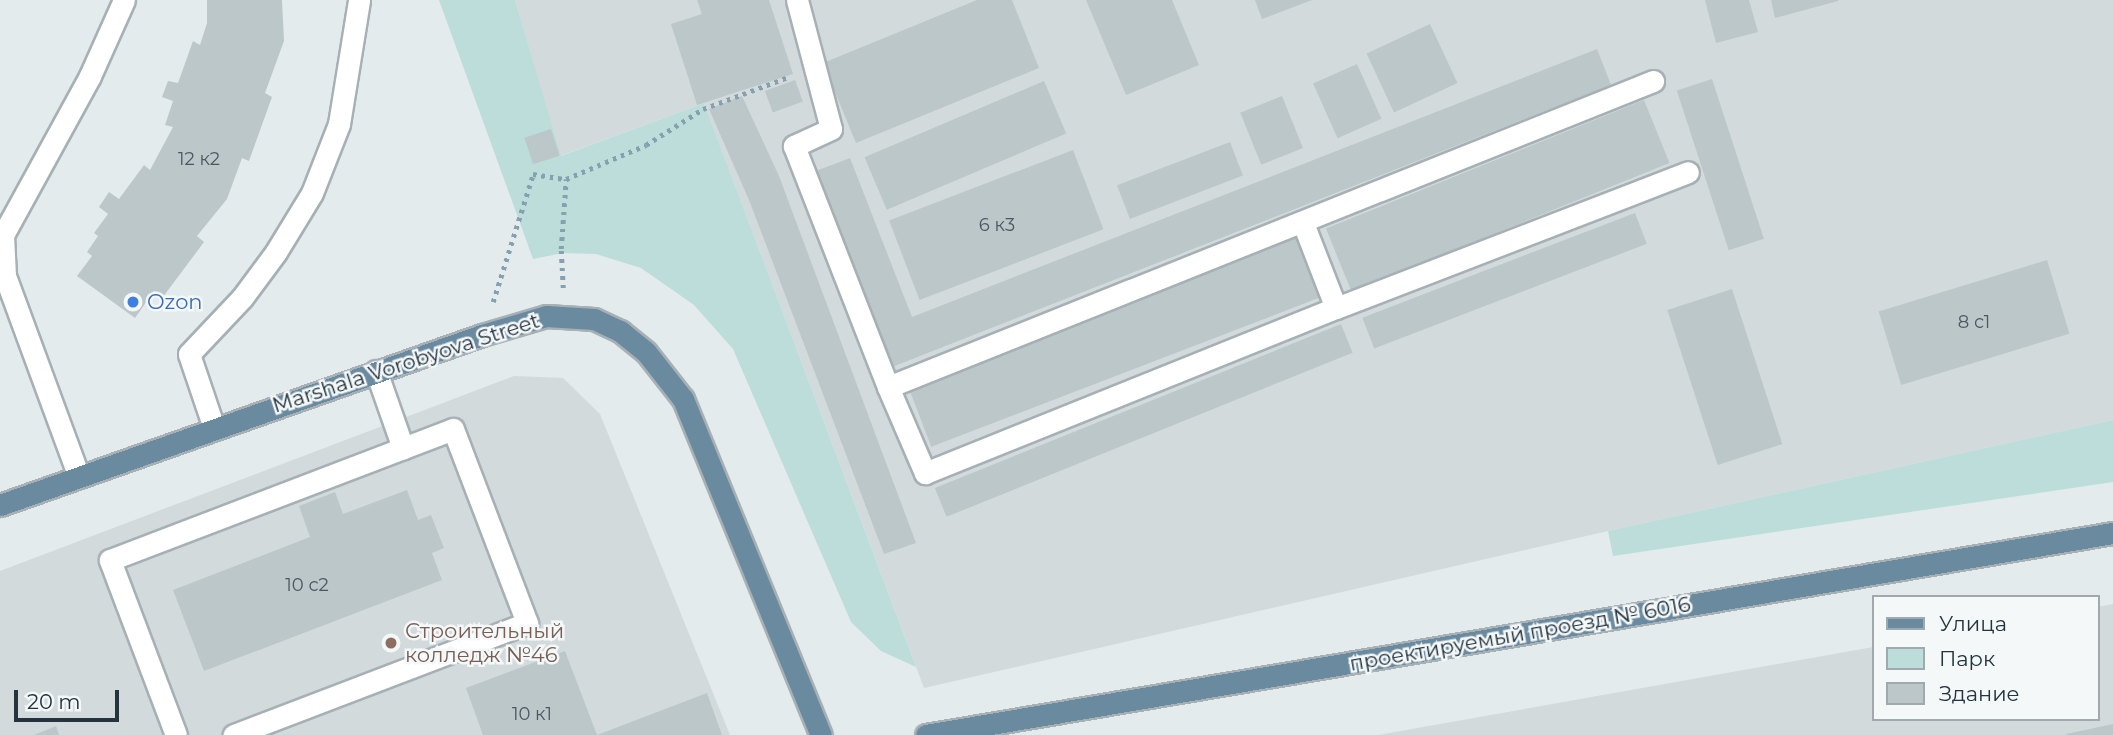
<!DOCTYPE html>
<meta charset="utf-8">
<style>
body{margin:0}
#map{position:relative;width:2113px;height:735px;overflow:hidden;background:#e3ebed;font-family:Montserrat,sans-serif}
div>[style]{position:absolute}
.built>*{inset:0;background:#d2dadc}
.green>*{inset:0;background:#bddddb}
.building>*{inset:0;background:#bcc7ca;transform-origin:0 0}
.path>*{height:4.5px;margin-top:-2.25px;transform-origin:0;background:repeating-linear-gradient(90deg,#85a0af 0 3.5px,transparent 0 8.5px)}
.roads{filter:drop-shadow(2px 0 #a6b0b5) drop-shadow(-2px 0 #a6b0b5) drop-shadow(0 2px #a6b0b5) drop-shadow(0 -2px #a6b0b5)}
.minor>*{height:21px;margin:-10.5px;padding:0 10.5px;transform-origin:10.5px;border-radius:10.5px;background:#fff}
.major>*{height:21px;margin:-10.5px;padding:0 10.5px;transform-origin:10.5px;border-radius:10.5px;background:#6a8aa0}
.dots>*{width:19px;height:19px;translate:-50% -50%;box-sizing:border-box;border:4px solid #f4f8f9;border-radius:50%}
span{translate:-50% -50%;white-space:nowrap;text-align:center;line-height:1.15;-webkit-text-stroke:5px #f4f8f9;paint-order:stroke}
.number-label{font-size:18px;color:#4a5861}
.number-label span{-webkit-text-stroke-width:0}
.shop-label{font-size:21px;color:#366cbe}
.left{translate:0 -50%;text-align:left}
.street-label{font-size:21px;color:#24333e}
.education-label{font-size:21px;color:#785e54}
.legend{position:absolute;left:1872px;top:595px;width:228px;height:126px;box-sizing:border-box;background:#f4f8f9;border:2px solid #a1a9ae;margin:0;padding:9px 12px;list-style:none;font-size:21px;color:#24333e}
.legend li{display:flex;align-items:center;gap:14px;height:35px}
.legend b{width:35px;border:2px solid #a1a9ae}
.scale{position:absolute;left:14px;top:690px;width:105px;height:32px;box-sizing:border-box;border:4px solid #24333e;border-top:0;padding-left:9px;font-size:21px;line-height:24px;white-space:nowrap;color:#24333e;-webkit-text-stroke:5px #f4f8f9;paint-order:stroke}
</style>
<div id="map">
<div class="built">
<div style="clip-path:polygon(515px 0,2113px 0,2113px 420px,1608px 531px,924px 688px,704px 103px,560px 156px)"></div>
<div style="clip-path:polygon(514px 376px,563px 378px,600px 414px,730px 735px,0 735px,0 571px)"></div>
<div style="clip-path:polygon(2113px 604px,2113px 735px,1378px 735px,1873px 647px,1873px 719px,2097px 719px,2097px 607px)"></div>
</div>
<div class="green">
<div style="clip-path:polygon(439px 0,515px 0,561px 156px,704px 103px,916px 667px,881px 651px,851px 622px,733px 349px,694px 305px,641px 268px,596px 254px,563px 253px,533px 259px)"></div>
<div style="clip-path:polygon(2113px 420px,2113px 482px,1613px 556px,1608px 531px)"></div>
</div>
<div class="building">
<div style="clip-path:polygon(207px 0,282px 0,284px 41px,265px 93px,272px 97px,249px 161px,242px 158px,227px 199px,197px 236px,204px 242px,163px 297px,154px 291px,135px 318px,77px 276px,92px 256px,87px 252px,98px 236px,94px 233px,108px 214px,99px 207px,109px 192px,119px 199px,144px 165px,150px 170px,173px 127px,165px 125px,173px 101px,162px 97px,168px 81px,178px 83px,193px 41px,200px 45px,207px 23px)"></div>
<div style="clip-path:polygon(697px 0,769px 0,793px 74px,697px 105px,671px 24px,702px 14px)"></div>
<div style="clip-path:polygon(977px 0,1012px 0,1039px 68px,856px 143px,823px 63px)"></div>
<div style="clip-path:polygon(1086px 0,1172px 0,1199px 65px,1126px 95px)"></div>
<div style="clip-path:polygon(1255px 0,1312px 0,1262px 19px)"></div>
<div style="clip-path:polygon(1705px 0,1749px 0,1758px 32px,1716px 43px)"></div>
<div style="clip-path:polygon(1771px 0,1838px 0,1838px 1px,1775px 18px)"></div>
<div style="left:1430px;top:24px;width:65px;height:70px;rotate:65deg"></div>
<div style="clip-path:polygon(1597px 49px,1611px 85px,892px 367px,816px 171px,850px 158px,912px 317px)"></div>
<div style="left:1357px;top:64px;width:60px;height:48px;rotate:66deg"></div>
<div style="left:1712px;top:79px;width:168px;height:37px;rotate:72deg"></div>
<div style="left:795px;top:80px;width:23px;height:32px;rotate:70deg"></div>
<div style="left:1044px;top:81px;width:57px;height:195px;rotate:67deg"></div>
<div style="clip-path:polygon(742px 96px,779px 176px,916px 543px,884px 554px,749px 200px,709px 109px)"></div>
<div style="left:1282px;top:96px;width:56px;height:45px;rotate:68deg"></div>
<div style="left:1644px;top:100px;width:68px;height:343px;rotate:68deg"></div>
<div style="left:551px;top:129px;width:28px;height:28px;rotate:72deg"></div>
<div style="left:1230px;top:142px;width:36px;height:121px;rotate:69deg"></div>
<div style="left:1073px;top:150px;width:85px;height:197px;rotate:69deg"></div>
<div style="left:1635px;top:213px;width:33px;height:292px;rotate:69deg"></div>
<div style="left:1296px;top:236px;width:66px;height:416px;rotate:69deg"></div>
<div style="left:2047px;top:260px;width:77px;height:176px;rotate:73deg"></div>
<div style="left:1732px;top:289px;width:163px;height:68px;rotate:72deg"></div>
<div style="left:1341px;top:324px;width:31px;height:438px;rotate:68deg"></div>
<div style="clip-path:polygon(407px 490px,418px 520px,431px 515px,444px 548px,432px 553px,442px 580px,204px 671px,173px 590px,310px 537px,299px 506px,335px 492px,343px 514px)"></div>
<div style="clip-path:polygon(565px 651px,597px 735px,707px 693px,722px 735px,483px 735px,466px 688px)"></div>
<div style="clip-path:polygon(2113px 724px,2113px 735px,2066px 735px,2066px 734px)"></div>
<div style="clip-path:polygon(56px 726px,59px 735px,34px 735px)"></div>
</div>
<div class="path">
<div style="left:563px;top:288px;width:39px;rotate:-93deg"></div>
<div style="left:561px;top:249px;width:70px;rotate:-85.9deg"></div>
<div style="left:566px;top:179px;width:87px;rotate:-23deg"></div>
<div style="left:646px;top:145px;width:67px;rotate:-32.3deg"></div>
<div style="left:703px;top:109px;width:91px;rotate:-20.6deg"></div>
<div style="left:493px;top:302px;width:134px;rotate:-72.6deg"></div>
<div style="left:533px;top:174px;width:33px;rotate:9deg"></div>
</div>
<div class="roads">
<div class="minor">
<div style="left:797px;top:0;width:133px;rotate:75.2deg"></div>
<div style="left:831px;top:129px;width:41px;rotate:155.3deg"></div>
<div style="left:794px;top:146px;width:259px;rotate:68.7deg"></div>
<div style="left:888px;top:387px;width:824px;rotate:-21.8deg"></div>
<div style="left:1303px;top:223px;width:91px;rotate:68.8deg"></div>
<div style="left:1336px;top:308px;width:377px;rotate:-21.1deg"></div>
<div style="left:376px;top:371px;width:82px;rotate:70.7deg"></div>
<div style="left:888px;top:387px;width:94px;rotate:66.7deg"></div>
<div style="left:925px;top:473px;width:443px;rotate:-21.9deg"></div>
<div style="left:214px;top:428px;width:78px;rotate:-108.7deg"></div>
<div style="left:189px;top:354px;width:77px;rotate:-46.6deg"></div>
<div style="left:242px;top:298px;width:57px;rotate:-53.5deg"></div>
<div style="left:276px;top:252px;width:69px;rotate:-58.6deg"></div>
<div style="left:312px;top:193px;width:74px;rotate:-68.6deg"></div>
<div style="left:339px;top:124px;width:126px;rotate:-80.8deg"></div>
<div style="left:79px;top:477px;width:214px;rotate:-110.2deg"></div>
<div style="left:5px;top:276px;width:41px;rotate:-92.8deg"></div>
<div style="left:3px;top:235px;width:181px;rotate:-61.3deg"></div>
<div style="left:90px;top:76px;width:83px;rotate:-65.9deg"></div>
<div style="left:176px;top:735px;width:187px;rotate:-110.7deg"></div>
<div style="left:110px;top:560px;width:367px;rotate:-20.9deg"></div>
<div style="left:453px;top:429px;width:208px;rotate:69.1deg"></div>
<div style="left:527px;top:623px;width:314px;rotate:159.1deg"></div>
</div>
<div class="major">
<div style="left:0;top:505px;width:511px;rotate:-19.43deg"></div>
<div style="left:482px;top:335px;width:67px;rotate:-16.5deg"></div>
<div style="left:546px;top:316px;width:48px;rotate:3.6deg"></div>
<div style="left:594px;top:319px;width:29px;rotate:25deg"></div>
<div style="left:620px;top:331px;width:33px;rotate:39deg"></div>
<div style="left:646px;top:352px;width:60px;rotate:51.8deg"></div>
<div style="left:683px;top:399px;width:363px;rotate:67.7deg"></div>
<div style="left:926px;top:735px;width:1204px;rotate:-9.66deg"></div>
</div>
</div>
<div class="dots">
<div style="left:133px;top:302px;background:#3f7fe0"></div>
<div style="left:391px;top:643px;background:#8d6e63"></div>
</div>
<div class="number-label">
<span style="left:199px;top:159px">12 к2</span>
<span style="left:997px;top:225px">6 к3</span>
<span style="left:1974px;top:322px">8 с1</span>
<span style="left:307px;top:585px">10 с2</span>
<span style="left:532px;top:714px">10 к1</span>
</div>
<div class="shop-label">
<span class="left" style="left:147px;top:302px">Ozon</span>
</div>
<div class="street-label">
<span style="left:406px;top:363px;rotate:-18deg">Marshala Vorobyova Street</span>
<span style="left:1520px;top:634px;rotate:-10deg">проектируемый проезд № 6016</span>
</div>
<div class="education-label">
<span class="left" style="left:405px;top:643px">Строительный<br>колледж №46</span>
</div>
<ul class="legend">
<li><b style="height:9px;background:#6a8aa0"></b>Улица</li>
<li><b style="height:19px;background:#bddddb"></b>Парк</li>
<li><b style="height:19px;background:#bcc7ca"></b>Здание</li>
</ul>
<div class="scale">20 m</div>
</div>
